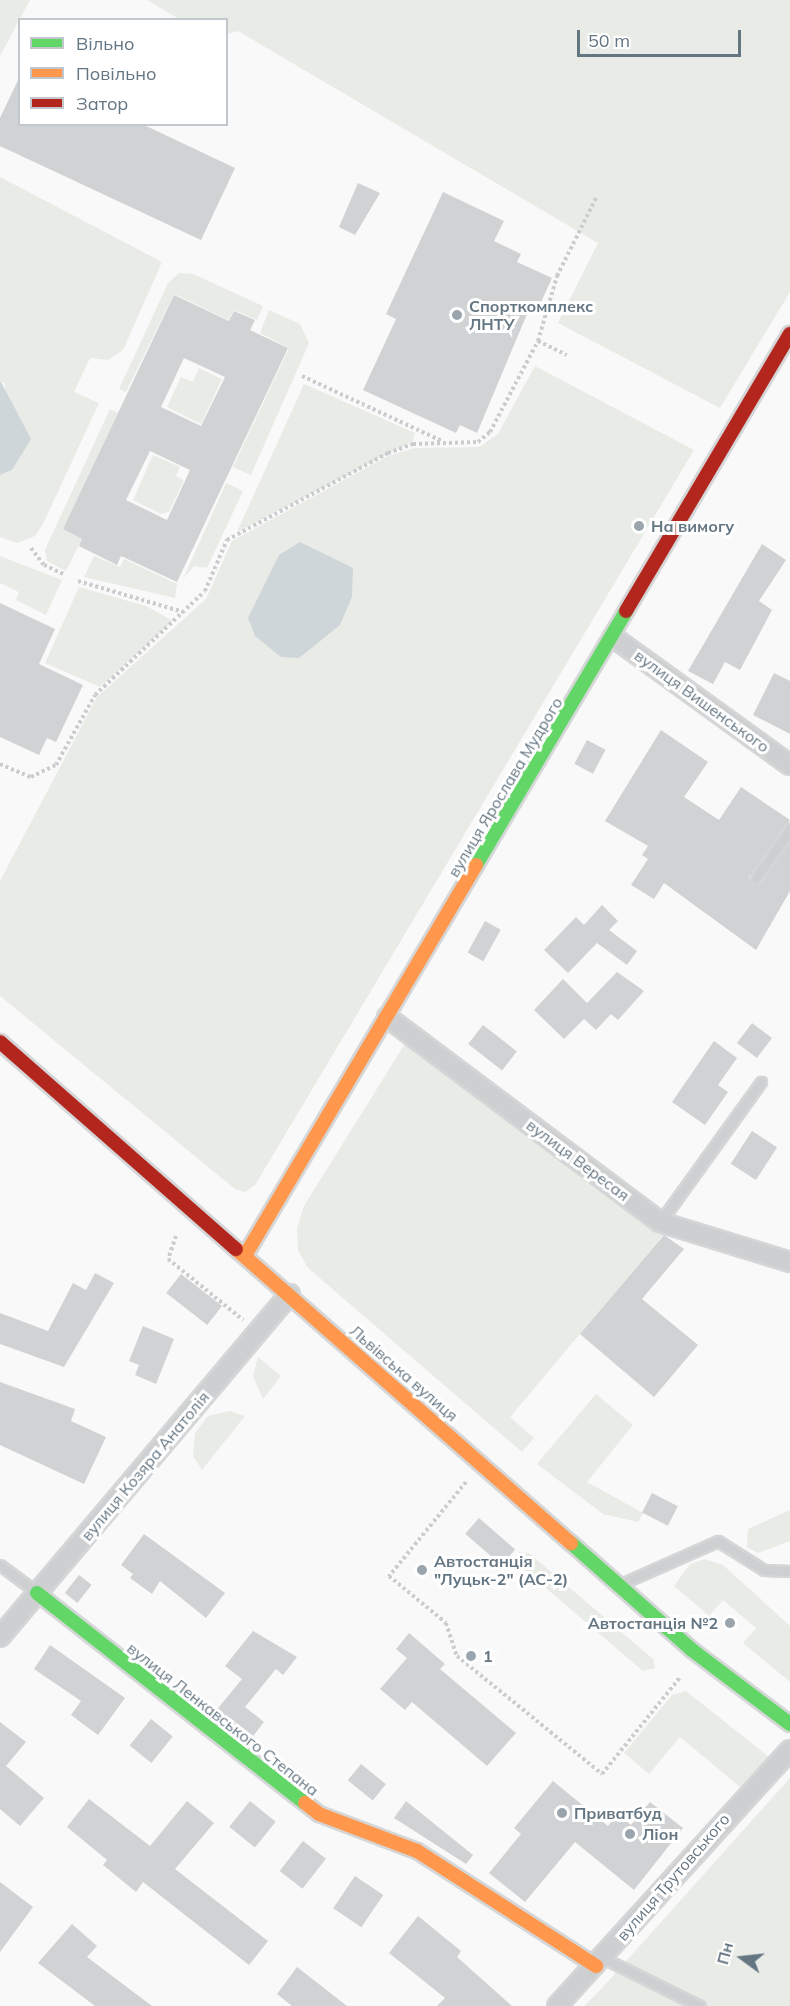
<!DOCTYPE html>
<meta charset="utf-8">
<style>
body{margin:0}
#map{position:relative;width:790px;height:2006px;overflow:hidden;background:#f9f9f9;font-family:Mulish,sans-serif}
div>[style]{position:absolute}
.green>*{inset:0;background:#e8ebe6}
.water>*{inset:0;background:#ced6d9}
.building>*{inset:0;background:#d0d2d3;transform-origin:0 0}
.path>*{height:4px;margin-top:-2px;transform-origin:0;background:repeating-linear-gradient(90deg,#cbcccd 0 3px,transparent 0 6px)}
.roads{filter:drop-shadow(2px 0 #d5d6d7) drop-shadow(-2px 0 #d5d6d7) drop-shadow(0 2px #d5d6d7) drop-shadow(0 -2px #d5d6d7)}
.lane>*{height:9px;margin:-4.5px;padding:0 4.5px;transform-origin:4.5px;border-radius:4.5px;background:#cecfd0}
.street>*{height:18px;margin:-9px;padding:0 9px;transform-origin:9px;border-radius:9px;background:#cecfd0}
.fast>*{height:14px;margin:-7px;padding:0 7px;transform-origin:7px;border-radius:7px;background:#63d668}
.slow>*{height:14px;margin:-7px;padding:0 7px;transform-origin:7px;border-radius:7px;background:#ff974d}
.jam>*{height:14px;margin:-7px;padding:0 7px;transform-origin:7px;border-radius:7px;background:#b3261e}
.dots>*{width:16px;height:16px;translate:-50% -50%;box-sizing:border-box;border:3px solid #fff;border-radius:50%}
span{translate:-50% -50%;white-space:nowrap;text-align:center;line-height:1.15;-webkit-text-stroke:6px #fff;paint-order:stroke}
.poi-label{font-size:16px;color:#657683;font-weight:700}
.left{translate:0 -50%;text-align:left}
.right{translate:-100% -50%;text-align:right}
.street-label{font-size:16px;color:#657683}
.legend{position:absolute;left:18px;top:18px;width:210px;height:108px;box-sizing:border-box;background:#fff;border:2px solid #c1c8cd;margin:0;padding:8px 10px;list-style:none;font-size:18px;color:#657683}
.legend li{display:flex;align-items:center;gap:12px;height:30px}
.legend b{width:30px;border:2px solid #c1c8cd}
.north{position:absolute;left:712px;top:1928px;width:60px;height:60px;-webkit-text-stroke:4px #fff;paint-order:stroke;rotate:285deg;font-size:16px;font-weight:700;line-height:24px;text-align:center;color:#657683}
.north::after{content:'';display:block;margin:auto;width:21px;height:27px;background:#657683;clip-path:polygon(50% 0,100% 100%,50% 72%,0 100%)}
.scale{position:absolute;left:577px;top:30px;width:164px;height:27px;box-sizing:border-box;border:3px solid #657683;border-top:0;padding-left:8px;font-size:18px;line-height:21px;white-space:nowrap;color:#657683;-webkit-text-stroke:4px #fff;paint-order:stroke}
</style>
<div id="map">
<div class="green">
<div style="clip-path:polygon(0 0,30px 0,0 56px)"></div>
<div style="clip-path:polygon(147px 0,790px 0,790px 292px,720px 408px,558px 323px,598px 243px,238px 31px,227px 34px,226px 20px,179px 19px)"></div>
<div style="clip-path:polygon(0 177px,162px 262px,123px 350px,108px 360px,90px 358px,74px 392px,99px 403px,43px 524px,35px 536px,17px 543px,0 537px,0 475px,12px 470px,5px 384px,0 380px)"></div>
<div style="clip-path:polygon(193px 274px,263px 306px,257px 320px,234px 310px,229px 320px,174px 294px,126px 392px,119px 389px,168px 283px,179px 273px)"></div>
<div style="clip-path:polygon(269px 310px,300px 324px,309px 343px,251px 475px,233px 467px,289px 348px,260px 333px)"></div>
<div style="clip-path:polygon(535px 366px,694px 450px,255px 1185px,245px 1192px,235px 1189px,0 996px,0 881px,97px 697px,206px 599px,232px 541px,388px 456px,415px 448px,479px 447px,498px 434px)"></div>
<div style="clip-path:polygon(199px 368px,222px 379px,201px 424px,167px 407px,181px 377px,193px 382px)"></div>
<div style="clip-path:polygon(304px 384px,415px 433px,413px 441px,237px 532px)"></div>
<div style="clip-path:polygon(110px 409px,118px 413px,63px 529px,82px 539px,66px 571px,47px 561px,45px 550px)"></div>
<div style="clip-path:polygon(153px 455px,180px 467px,176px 476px,184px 480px,169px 512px,161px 514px,133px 500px)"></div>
<div style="clip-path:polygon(226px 483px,243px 491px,207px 568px,194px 566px,183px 579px)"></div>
<div style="clip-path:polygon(0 556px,62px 580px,46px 615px,16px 600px,19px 592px,0 583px)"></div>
<div style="clip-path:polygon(94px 556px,120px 567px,124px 559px,177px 584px,175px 598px,84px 577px)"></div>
<div style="clip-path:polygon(79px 587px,146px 606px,173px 621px,100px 687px,45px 663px)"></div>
<div style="clip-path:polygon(406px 1042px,665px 1233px,510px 1417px,534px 1438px,522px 1452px,308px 1268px,298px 1250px,297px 1228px,304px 1206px)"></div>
<div style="clip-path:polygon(258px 1357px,281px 1376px,263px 1399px,253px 1376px)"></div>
<div style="clip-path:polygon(596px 1394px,633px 1425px,587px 1482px,643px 1513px,638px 1522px,603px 1514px,537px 1464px)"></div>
<div style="clip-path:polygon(230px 1411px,245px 1416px,202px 1470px,193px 1456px,195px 1433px,208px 1416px)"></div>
<div style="clip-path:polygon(790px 1510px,790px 1541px,758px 1553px,747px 1547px,748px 1529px)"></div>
<div style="clip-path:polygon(519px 1552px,529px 1553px,653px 1659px,655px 1668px,643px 1671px,519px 1565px)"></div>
<div style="clip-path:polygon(705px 1559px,723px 1565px,790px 1626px,790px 1682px,743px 1643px,756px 1628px,723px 1600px,709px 1616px,674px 1586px,690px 1564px)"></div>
<div style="clip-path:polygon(686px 1691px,769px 1757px,740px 1787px,680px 1737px,649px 1774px,624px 1753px,672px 1695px)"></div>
<div style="clip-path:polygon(790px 1778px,790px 2006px,584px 2006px,603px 1987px)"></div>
</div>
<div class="water">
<div style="clip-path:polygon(0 380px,31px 439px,12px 470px,0 475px)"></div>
<div style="clip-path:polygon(300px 542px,353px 568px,352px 597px,340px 625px,299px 658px,281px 657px,255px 636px,248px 618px,279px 555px)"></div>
</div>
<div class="building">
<div style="clip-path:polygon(20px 76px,20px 124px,142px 124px,235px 168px,201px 240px,0 146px,0 118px)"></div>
<div style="clip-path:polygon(358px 183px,380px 193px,355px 235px,339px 227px)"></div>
<div style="clip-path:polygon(443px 192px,504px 221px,494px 241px,521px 254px,517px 262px,552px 278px,537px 311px,530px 307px,477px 433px,460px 425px,456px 433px,363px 390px,396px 319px,386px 314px)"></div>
<div style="clip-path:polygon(evenodd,174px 295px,229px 321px,234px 311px,255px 320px,250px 330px,288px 348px,177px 582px,121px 556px,117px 565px,79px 546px,82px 539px,63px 529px,174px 295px,184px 358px,225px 377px,201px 426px,161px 407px,184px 358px,174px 295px,150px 451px,190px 470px,167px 520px,126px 500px,150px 451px)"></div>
<div style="clip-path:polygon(762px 544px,786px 560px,759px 601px,772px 610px,740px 670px,725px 662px,713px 684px,688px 671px)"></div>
<div style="clip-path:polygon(0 603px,55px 629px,39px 664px,83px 685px,56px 742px,47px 738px,39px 755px,0 737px)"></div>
<div style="clip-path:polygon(774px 673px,790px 681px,790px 734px,753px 715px)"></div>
<div style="clip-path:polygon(661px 730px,708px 762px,684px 797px,719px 820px,741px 787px,790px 820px,749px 877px,753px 884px,761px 882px,790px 841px,790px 891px,756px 950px,664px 883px,654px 899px,631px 885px,648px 859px,642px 855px,648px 846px,605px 821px)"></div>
<div style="left:587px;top:740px;width:21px;height:27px;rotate:28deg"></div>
<div style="clip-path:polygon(602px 905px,618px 921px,609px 930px,637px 951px,627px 965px,597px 943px,568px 973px,544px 950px,576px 917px,584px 925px)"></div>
<div style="left:485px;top:921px;width:18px;height:36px;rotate:29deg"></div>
<div style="clip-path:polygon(617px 972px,644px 991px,618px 1020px,611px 1014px,596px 1030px,584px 1019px,564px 1039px,534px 1010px,563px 979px,587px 1003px)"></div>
<div style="left:752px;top:1023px;width:25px;height:25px;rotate:37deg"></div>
<div style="left:483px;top:1025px;width:43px;height:24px;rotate:38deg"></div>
<div style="clip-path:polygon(714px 1041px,737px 1058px,718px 1085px,728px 1092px,705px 1125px,672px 1102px)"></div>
<div style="left:752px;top:1131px;width:30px;height:39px;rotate:33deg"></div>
<div style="clip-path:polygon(664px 1235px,684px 1249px,642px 1299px,698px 1345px,654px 1397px,580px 1334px)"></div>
<div style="clip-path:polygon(95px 1273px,114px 1283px,64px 1367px,0 1344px,0 1313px,48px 1331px,73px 1283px,86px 1290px)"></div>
<div style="left:181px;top:1274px;width:52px;height:24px;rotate:38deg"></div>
<div style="clip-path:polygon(143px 1326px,174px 1339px,156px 1384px,135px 1375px,139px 1365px,129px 1361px)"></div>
<div style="clip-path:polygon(0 1382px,75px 1409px,71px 1421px,106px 1437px,84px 1484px,0 1445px)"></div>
<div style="left:652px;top:1493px;width:29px;height:22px;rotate:27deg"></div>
<div style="left:479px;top:1518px;width:48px;height:21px;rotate:41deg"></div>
<div style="clip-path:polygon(144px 1534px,225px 1593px,206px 1618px,160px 1581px,152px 1594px,130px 1578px,133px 1574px,121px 1565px)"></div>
<div style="left:79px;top:1575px;width:16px;height:23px;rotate:38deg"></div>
<div style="clip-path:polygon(253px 1631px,297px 1657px,283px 1675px,276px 1669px,245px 1707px,264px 1722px,250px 1740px,215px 1712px,242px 1679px,225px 1666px)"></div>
<div style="clip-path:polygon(409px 1633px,445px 1664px,440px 1669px,516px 1733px,487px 1766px,412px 1702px,405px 1710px,380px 1689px,407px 1658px,396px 1649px)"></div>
<div style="clip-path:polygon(50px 1645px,125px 1698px,98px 1735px,71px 1715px,81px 1701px,34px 1669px)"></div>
<div style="left:151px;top:1719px;width:28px;height:34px;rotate:39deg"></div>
<div style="clip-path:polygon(0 1722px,26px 1742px,6px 1766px,44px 1798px,20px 1826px,0 1809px)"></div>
<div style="left:361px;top:1764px;width:32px;height:21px;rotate:39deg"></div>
<div style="clip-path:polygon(553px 1781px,608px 1826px,618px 1814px,631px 1825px,650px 1802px,683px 1828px,634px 1890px,575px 1842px,525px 1902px,489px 1873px,521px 1834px,514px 1828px)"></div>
<div style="clip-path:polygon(89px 1799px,150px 1846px,187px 1801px,214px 1823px,175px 1869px,268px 1941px,249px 1965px,143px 1882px,136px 1892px,103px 1865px,107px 1860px,67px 1827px)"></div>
<div style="left:250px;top:1801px;width:33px;height:33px;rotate:39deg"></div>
<div style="clip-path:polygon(406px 1801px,473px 1855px,466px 1864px,394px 1818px)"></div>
<div style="left:303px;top:1841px;width:29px;height:38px;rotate:38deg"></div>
<div style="left:355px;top:1876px;width:34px;height:39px;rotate:34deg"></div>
<div style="clip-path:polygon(0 1882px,33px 1907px,0 1952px)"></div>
<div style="clip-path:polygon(418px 1916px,461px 1951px,457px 1957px,512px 2006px,437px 2006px,445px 1998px,389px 1953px)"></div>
<div style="clip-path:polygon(72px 1924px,97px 1946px,87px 1957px,152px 2006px,95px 2006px,38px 1963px)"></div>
<div style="clip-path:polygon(297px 1967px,347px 2006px,292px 2006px,277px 1994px)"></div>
</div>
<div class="path">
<div style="left:538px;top:341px;width:68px;rotate:-73.7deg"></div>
<div style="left:557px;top:276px;width:89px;rotate:-63.4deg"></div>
<div style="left:302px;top:376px;width:154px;rotate:24.9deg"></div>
<div style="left:31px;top:548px;width:21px;rotate:53deg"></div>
<div style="left:44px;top:565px;width:23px;rotate:25deg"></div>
<div style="left:78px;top:581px;width:109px;rotate:16.4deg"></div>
<div style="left:0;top:764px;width:34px;rotate:23deg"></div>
<div style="left:31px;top:777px;width:28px;rotate:-26deg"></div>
<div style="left:56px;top:765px;width:80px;rotate:-60.9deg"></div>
<div style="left:95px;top:695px;width:151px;rotate:-43.4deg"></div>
<div style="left:205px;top:591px;width:56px;rotate:-66.7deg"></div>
<div style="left:227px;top:540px;width:183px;rotate:-28.4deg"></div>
<div style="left:388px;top:453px;width:27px;rotate:-20deg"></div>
<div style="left:413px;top:444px;width:65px;rotate:-1.8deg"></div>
<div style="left:478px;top:442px;width:16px;rotate:-40deg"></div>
<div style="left:490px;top:432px;width:103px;rotate:-62.2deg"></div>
<div style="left:538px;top:341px;width:32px;rotate:26deg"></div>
<div style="left:176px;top:1236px;width:24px;rotate:109deg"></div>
<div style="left:168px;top:1259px;width:97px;rotate:39.1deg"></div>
<div style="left:466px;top:1482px;width:122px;rotate:129.3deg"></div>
<div style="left:389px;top:1576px;width:74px;rotate:39.5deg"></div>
<div style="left:446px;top:1623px;width:35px;rotate:72deg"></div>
<div style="left:457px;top:1656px;width:187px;rotate:39.1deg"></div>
<div style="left:602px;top:1774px;width:126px;rotate:-51.1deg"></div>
</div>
<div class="roads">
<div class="lane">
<div style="left:756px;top:878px;width:60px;rotate:-55.2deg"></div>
<div style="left:660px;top:1222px;width:173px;rotate:-54.2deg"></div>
<div style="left:0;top:1565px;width:44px;rotate:36.6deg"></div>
<div style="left:623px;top:1583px;width:104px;rotate:-23.9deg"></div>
<div style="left:718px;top:1541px;width:54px;rotate:32.2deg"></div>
<div style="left:764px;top:1570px;width:26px;rotate:2deg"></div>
<div style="left:603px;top:1958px;width:108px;rotate:26.3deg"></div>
</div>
<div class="street">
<div style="left:613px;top:637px;width:218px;rotate:35.9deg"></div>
<div style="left:387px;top:1017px;width:341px;rotate:36.9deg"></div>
<div style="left:660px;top:1222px;width:136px;rotate:17.1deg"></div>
<div style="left:0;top:1637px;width:449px;rotate:-49.8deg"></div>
<div style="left:557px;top:2006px;width:346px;rotate:-47.7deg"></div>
</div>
<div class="fast">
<div style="left:476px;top:865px;width:295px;rotate:-59.4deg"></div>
<div style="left:571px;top:1543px;width:162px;rotate:41.5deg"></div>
<div style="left:692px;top:1650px;width:123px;rotate:37.1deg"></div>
<div style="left:37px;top:1593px;width:340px;rotate:38.1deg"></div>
</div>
<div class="slow">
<div style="left:236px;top:1249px;width:446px;rotate:41.3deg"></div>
<div style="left:246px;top:1254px;width:452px;rotate:-59.4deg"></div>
<div style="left:305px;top:1803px;width:18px;rotate:38deg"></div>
<div style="left:319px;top:1814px;width:105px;rotate:20.7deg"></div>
<div style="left:417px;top:1851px;width:213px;rotate:32.7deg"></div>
</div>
<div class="jam">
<div style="left:626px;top:611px;width:322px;rotate:-59.4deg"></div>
<div style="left:0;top:1042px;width:314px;rotate:41.3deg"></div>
</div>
</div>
<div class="dots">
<div style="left:457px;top:315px;background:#99a4ac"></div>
<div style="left:639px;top:526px;background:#99a4ac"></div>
<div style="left:422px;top:1570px;background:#99a4ac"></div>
<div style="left:730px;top:1623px;background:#99a4ac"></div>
<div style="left:471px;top:1656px;background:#99a4ac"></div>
<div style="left:562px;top:1813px;background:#99a4ac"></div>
<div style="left:630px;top:1834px;background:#99a4ac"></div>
</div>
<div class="poi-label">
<span class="left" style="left:469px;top:315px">Спорткомплекс<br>ЛНТУ</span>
<span class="left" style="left:651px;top:526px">На вимогу</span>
<span class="left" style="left:434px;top:1570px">Автостанція<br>"Луцьк-2" (АС-2)</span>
<span class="right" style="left:718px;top:1623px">Автостанція №2</span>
<span class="left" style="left:483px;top:1656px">1</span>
<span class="left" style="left:574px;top:1813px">Приватбуд</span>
<span class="left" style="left:642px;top:1834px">Ліон</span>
</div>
<div class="street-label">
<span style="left:702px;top:701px;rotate:36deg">вулиця Вишенського</span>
<span style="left:505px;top:787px;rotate:-59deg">вулиця Ярослава Мудрого</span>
<span style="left:578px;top:1160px;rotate:37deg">вулиця Вересая</span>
<span style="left:404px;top:1373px;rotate:41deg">Львівська вулиця</span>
<span style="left:145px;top:1466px;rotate:-50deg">вулиця Козяра Анатолія</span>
<span style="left:223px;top:1719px;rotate:38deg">вулиця Ленкавського Степана</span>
<span style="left:673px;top:1877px;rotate:-49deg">вулиця Трутовського</span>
</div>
<ul class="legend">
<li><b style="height:8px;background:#63d668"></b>Вільно</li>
<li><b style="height:8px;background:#ff974d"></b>Повільно</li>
<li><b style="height:8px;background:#b3261e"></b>Затор</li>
</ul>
<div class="north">Пн</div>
<div class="scale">50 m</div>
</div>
